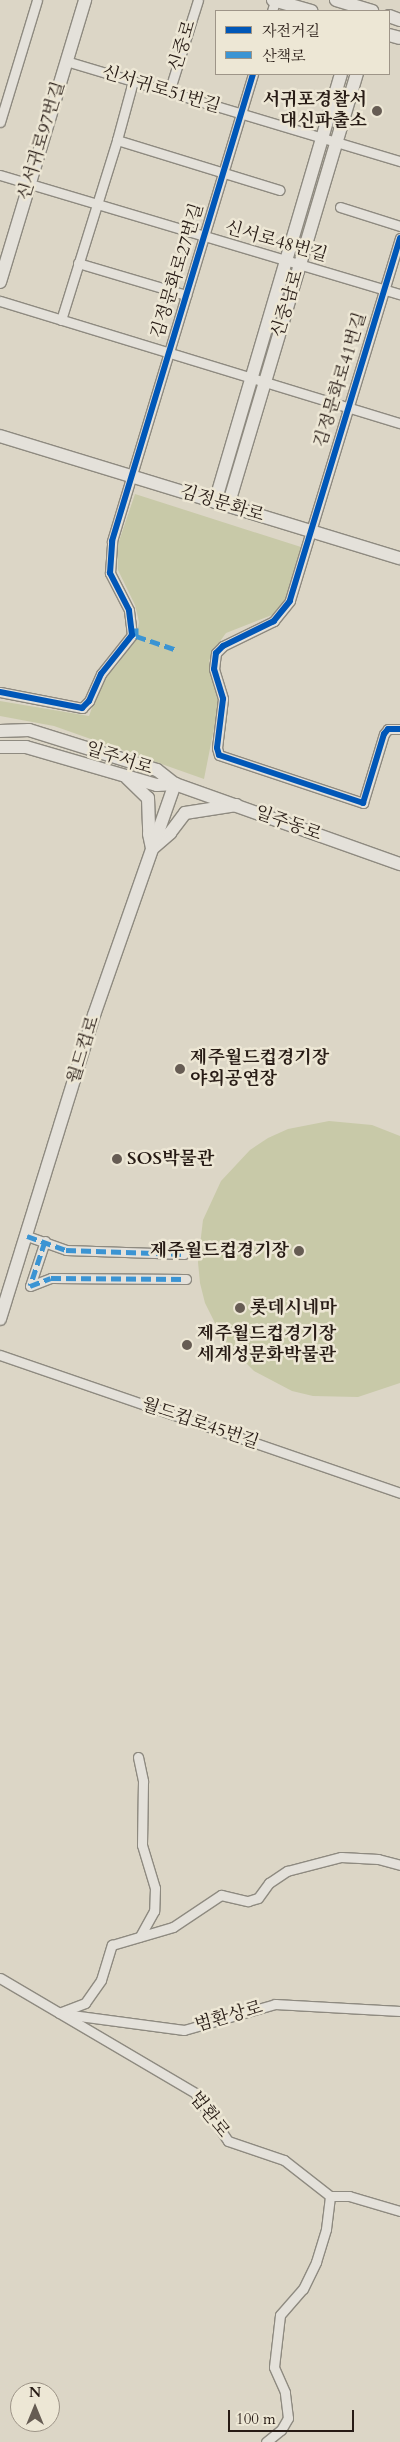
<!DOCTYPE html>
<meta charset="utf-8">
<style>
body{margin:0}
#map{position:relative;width:400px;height:2442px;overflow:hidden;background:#dcd6c6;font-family:Cardo,"Noto Serif KR",serif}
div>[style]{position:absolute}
.green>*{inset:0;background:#c8c9a8}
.roads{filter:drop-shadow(1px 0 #8e8a80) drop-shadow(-1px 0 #8e8a80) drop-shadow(0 1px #8e8a80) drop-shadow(0 -1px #8e8a80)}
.street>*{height:9px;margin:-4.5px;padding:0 4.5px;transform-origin:4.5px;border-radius:4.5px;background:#e4e1da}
.secondary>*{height:12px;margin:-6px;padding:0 6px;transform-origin:6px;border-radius:6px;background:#e4e1da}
.quiet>*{height:5px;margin-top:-2.5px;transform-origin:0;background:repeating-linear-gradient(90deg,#3b94d3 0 10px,transparent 0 15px)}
.cycleway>*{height:6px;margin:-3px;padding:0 3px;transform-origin:3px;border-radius:3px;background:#0057b8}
.dots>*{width:14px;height:14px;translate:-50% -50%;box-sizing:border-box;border:2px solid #ede7d5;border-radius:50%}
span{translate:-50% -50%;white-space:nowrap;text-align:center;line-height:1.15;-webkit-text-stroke:5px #ede7d5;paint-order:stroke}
.street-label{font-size:18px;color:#271b15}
.poi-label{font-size:18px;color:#271b15;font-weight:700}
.right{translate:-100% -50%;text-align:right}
.left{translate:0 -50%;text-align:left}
.legend{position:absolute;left:215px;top:10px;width:175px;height:65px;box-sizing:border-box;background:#ede7d5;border:1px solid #9e9588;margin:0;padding:6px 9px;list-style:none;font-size:15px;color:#271b15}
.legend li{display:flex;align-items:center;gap:10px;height:25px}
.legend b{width:25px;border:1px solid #9e9588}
.north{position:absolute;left:10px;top:2382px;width:50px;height:50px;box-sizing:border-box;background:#ede7d5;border:1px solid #9e9588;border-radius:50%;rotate:0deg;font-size:14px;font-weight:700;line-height:20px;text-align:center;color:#271b15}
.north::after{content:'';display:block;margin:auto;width:18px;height:22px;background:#665c53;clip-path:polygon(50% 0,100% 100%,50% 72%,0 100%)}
.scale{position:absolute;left:228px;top:2410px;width:126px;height:22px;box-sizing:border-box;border:2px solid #271b15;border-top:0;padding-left:6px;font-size:15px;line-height:18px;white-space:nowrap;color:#271b15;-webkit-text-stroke:4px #ede7d5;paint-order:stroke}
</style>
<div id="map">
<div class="green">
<div style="clip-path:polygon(135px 494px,301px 547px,285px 601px,277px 613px,226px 633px,213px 651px,209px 661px,220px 698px,204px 779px,54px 726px,0 716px,0 701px,89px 716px,102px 680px,118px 664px,137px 634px,139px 622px,135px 605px,118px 570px,117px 547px)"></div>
<div style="clip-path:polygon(329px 1121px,372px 1125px,400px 1136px,400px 1383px,358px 1397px,313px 1396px,292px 1391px,254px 1371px,224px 1341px,205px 1303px,200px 1283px,198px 1262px,203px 1220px,221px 1181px,250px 1150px,268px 1138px,288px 1129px)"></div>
</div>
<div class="roads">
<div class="street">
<div style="left:272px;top:11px;width:10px;rotate:-73deg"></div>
<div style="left:66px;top:61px;width:349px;rotate:16.7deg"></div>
<div style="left:133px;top:81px;width:61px;rotate:105.2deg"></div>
<div style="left:117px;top:140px;width:170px;rotate:17.1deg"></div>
<div style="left:169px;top:92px;width:96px;rotate:-72.5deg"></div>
<div style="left:0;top:122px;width:127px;rotate:-73.1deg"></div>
<div style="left:0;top:175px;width:417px;rotate:16.6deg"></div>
<div style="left:340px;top:207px;width:63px;rotate:17.6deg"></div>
<div style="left:400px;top:238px;width:379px;rotate:106.9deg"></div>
<div style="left:290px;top:601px;width:26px;rotate:129deg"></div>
<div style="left:274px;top:621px;width:57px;rotate:153.9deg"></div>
<div style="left:223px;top:646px;width:10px;rotate:135deg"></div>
<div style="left:216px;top:653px;width:16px;rotate:97deg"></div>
<div style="left:214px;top:669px;width:31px;rotate:73deg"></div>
<div style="left:223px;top:699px;width:49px;rotate:97deg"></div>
<div style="left:217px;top:748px;width:7px;rotate:74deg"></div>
<div style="left:219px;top:755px;width:152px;rotate:18.4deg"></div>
<div style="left:363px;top:803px;width:72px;rotate:-73.1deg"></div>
<div style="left:384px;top:734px;width:6px;rotate:-51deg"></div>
<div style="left:388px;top:729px;width:12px"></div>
<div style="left:78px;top:263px;width:113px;rotate:16.5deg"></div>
<div style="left:0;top:301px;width:418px;rotate:17deg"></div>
<div style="left:61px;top:320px;width:189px;rotate:-72.7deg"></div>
<div style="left:0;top:692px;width:84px;rotate:11deg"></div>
<div style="left:82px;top:708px;width:10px;rotate:-45deg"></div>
<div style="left:89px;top:701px;width:30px;rotate:-66deg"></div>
<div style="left:101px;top:674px;width:50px;rotate:-51.5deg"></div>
<div style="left:132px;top:635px;width:25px;rotate:-97deg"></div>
<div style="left:129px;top:610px;width:42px;rotate:-117.2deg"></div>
<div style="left:110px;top:573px;width:32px;rotate:-86deg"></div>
<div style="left:112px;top:541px;width:488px;rotate:-73.2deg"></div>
<div style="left:27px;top:1236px;width:41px;rotate:19.7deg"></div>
<div style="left:66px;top:1250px;width:118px;rotate:1.9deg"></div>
<div style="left:45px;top:1241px;width:47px;rotate:108.4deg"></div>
<div style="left:30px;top:1286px;width:22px;rotate:-21deg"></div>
<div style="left:51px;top:1278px;width:135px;rotate:0.4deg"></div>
<div style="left:0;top:1355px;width:423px;rotate:19deg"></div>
<div style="left:138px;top:1757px;width:25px;rotate:78deg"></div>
<div style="left:143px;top:1781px;width:64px;rotate:90.9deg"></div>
<div style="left:142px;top:1845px;width:45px;rotate:73.2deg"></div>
<div style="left:155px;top:1888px;width:23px;rotate:92deg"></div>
<div style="left:154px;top:1911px;width:29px;rotate:119deg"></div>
<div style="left:0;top:1978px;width:226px;rotate:30.5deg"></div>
<div style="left:195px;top:2093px;width:58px;rotate:55.5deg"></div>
<div style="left:228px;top:2141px;width:59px;rotate:18.7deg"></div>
<div style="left:284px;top:2160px;width:58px;rotate:38deg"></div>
<div style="left:330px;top:2196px;width:19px"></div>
<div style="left:349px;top:2196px;width:53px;rotate:16.4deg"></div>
<div style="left:59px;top:2013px;width:28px;rotate:-21deg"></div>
<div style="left:85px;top:2003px;width:28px;rotate:-55deg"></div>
<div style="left:101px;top:1980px;width:37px;rotate:-73deg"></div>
<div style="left:112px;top:1945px;width:64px;rotate:-16.4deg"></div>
<div style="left:173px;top:1927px;width:58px;rotate:-33.7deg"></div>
<div style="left:221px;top:1895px;width:28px;rotate:13deg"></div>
<div style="left:248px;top:1901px;width:10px;rotate:-17deg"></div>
<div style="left:258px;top:1898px;width:19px;rotate:-54deg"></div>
<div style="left:269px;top:1883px;width:22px;rotate:-34deg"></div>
<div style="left:287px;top:1871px;width:56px;rotate:-14.5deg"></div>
<div style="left:341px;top:1857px;width:37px;rotate:3deg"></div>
<div style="left:378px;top:1859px;width:23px;rotate:15deg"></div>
<div style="left:64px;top:2014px;width:121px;rotate:7.6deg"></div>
<div style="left:184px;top:2030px;width:95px;rotate:-15.9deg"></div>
<div style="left:275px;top:2004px;width:125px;rotate:3.2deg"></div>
<div style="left:266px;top:2442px;width:19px;rotate:-39deg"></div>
<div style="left:281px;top:2430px;width:14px;rotate:-60deg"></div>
<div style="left:288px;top:2418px;width:26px;rotate:-97deg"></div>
<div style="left:285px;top:2392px;width:27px;rotate:-114deg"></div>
<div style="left:274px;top:2367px;width:52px;rotate:-83.4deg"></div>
<div style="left:280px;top:2315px;width:35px;rotate:-49deg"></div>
<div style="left:303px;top:2289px;width:30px;rotate:-64deg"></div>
<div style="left:316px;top:2262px;width:34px;rotate:-73deg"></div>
<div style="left:326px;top:2229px;width:33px;rotate:-83deg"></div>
</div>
<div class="secondary">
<div style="left:273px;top:0;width:40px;rotate:16deg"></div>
<div style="left:336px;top:0;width:38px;rotate:17deg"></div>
<div style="left:389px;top:16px;width:12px;rotate:20deg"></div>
<div style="left:389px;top:35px;width:11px;rotate:15deg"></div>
<div style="left:0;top:282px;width:295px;rotate:-73.2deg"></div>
<div style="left:0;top:436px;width:418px;rotate:17deg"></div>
<div style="left:215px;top:502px;width:446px;rotate:-73.6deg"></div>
<div style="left:228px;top:506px;width:451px;rotate:-73.4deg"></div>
<div style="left:0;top:731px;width:29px;rotate:-2deg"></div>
<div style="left:29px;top:730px;width:134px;rotate:17.4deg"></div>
<div style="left:157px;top:770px;width:23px;rotate:38deg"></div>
<div style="left:0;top:747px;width:26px"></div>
<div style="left:26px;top:747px;width:136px;rotate:16.2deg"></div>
<div style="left:157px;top:785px;width:18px;rotate:-3deg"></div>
<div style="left:175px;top:784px;width:239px;rotate:19.6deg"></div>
<div style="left:127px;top:778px;width:29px;rotate:44deg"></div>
<div style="left:148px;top:798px;width:36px;rotate:88deg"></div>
<div style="left:149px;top:834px;width:14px;rotate:78deg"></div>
<div style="left:153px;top:848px;width:23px;rotate:-41deg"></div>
<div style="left:170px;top:833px;width:25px;rotate:-53deg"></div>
<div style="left:185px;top:813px;width:52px;rotate:-8.9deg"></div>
<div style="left:0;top:1319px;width:318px;rotate:-72.8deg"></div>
<div style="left:94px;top:1015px;width:245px;rotate:-70.7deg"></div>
</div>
</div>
<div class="quiet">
<div style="left:136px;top:628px;width:8px;rotate:90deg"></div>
<div style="left:136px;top:636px;width:43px;rotate:18.9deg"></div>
<div style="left:27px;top:1236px;width:41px;rotate:19.7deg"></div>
<div style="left:66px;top:1250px;width:118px;rotate:1.9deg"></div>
<div style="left:45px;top:1241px;width:47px;rotate:108.4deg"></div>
<div style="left:30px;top:1286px;width:22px;rotate:-21deg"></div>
<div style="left:51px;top:1278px;width:135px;rotate:0.4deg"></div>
</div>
<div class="cycleway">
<div style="left:400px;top:238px;width:379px;rotate:106.9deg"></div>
<div style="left:290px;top:601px;width:26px;rotate:129deg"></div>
<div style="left:274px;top:621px;width:57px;rotate:153.9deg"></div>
<div style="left:223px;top:646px;width:10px;rotate:135deg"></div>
<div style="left:216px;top:653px;width:16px;rotate:97deg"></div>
<div style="left:214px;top:669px;width:31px;rotate:73deg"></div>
<div style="left:223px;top:699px;width:49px;rotate:97deg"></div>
<div style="left:217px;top:748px;width:7px;rotate:74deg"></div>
<div style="left:219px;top:755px;width:152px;rotate:18.4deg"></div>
<div style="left:363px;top:803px;width:72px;rotate:-73.1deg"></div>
<div style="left:384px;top:734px;width:6px;rotate:-51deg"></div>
<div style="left:388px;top:729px;width:12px"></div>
<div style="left:0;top:692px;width:84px;rotate:11deg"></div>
<div style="left:82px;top:708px;width:10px;rotate:-45deg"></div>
<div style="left:89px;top:701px;width:30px;rotate:-66deg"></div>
<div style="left:101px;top:674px;width:50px;rotate:-51.5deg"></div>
<div style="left:132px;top:635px;width:25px;rotate:-97deg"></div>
<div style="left:129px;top:610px;width:42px;rotate:-117.2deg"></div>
<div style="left:110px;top:573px;width:32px;rotate:-86deg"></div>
<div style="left:112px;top:541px;width:488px;rotate:-73.2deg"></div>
</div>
<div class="dots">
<div style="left:377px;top:111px;background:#665c53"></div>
<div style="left:180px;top:1069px;background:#665c53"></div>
<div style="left:117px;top:1159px;background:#665c53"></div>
<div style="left:299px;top:1251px;background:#665c53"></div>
<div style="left:240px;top:1308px;background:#665c53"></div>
<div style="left:187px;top:1345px;background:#665c53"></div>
</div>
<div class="street-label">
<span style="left:183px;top:46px;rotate:-73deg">신중로</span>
<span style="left:161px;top:90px;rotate:17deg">신서귀로51번길</span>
<span style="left:42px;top:141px;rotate:-73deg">신서귀로97번길</span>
<span style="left:276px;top:242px;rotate:16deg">신서로48번길</span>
<span style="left:178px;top:271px;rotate:-73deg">김정문화로27번길</span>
<span style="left:288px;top:304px;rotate:-73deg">신중남로</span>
<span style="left:341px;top:380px;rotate:-73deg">김정문화로41번길</span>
<span style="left:222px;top:504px;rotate:17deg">김정문화로</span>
<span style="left:119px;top:759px;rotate:18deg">일주서로</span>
<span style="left:288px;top:824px;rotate:20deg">일주동로</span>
<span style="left:84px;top:1050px;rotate:-73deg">월드컵로</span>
<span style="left:200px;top:1424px;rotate:19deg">월드컵로45번길</span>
<span style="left:229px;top:2017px;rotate:-16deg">범환상로</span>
<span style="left:209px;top:2115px;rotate:52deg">법환로</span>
</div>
<div class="poi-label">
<span class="right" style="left:367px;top:111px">서귀포경찰서<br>대신파출소</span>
<span class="left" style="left:190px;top:1069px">제주월드컵경기장<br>야외공연장</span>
<span class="left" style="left:127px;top:1159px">SOS박물관</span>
<span class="right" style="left:289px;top:1251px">제주월드컵경기장</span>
<span class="left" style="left:250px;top:1308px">롯데시네마</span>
<span class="left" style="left:197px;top:1345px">제주월드컵경기장<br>세계성문화박물관</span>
</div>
<ul class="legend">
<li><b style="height:6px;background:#0057b8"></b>자전거길</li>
<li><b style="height:6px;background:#3b94d3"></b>산책로</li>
</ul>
<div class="north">N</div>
<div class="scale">100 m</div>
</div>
